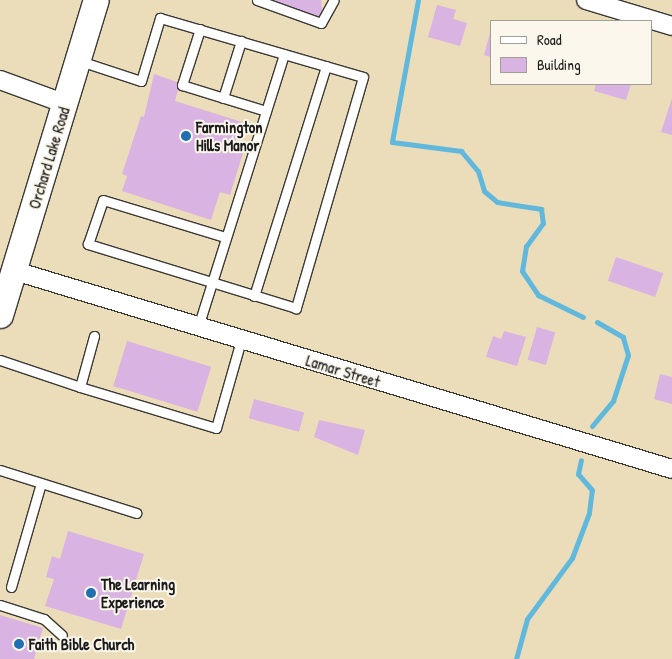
<!DOCTYPE html>
<style>
body{margin:0}
#map{position:relative;width:672px;height:659px;overflow:hidden;background:#ecddba;font-family:"Patrick Hand",sans-serif}
div>[style]{position:absolute}
.stream>*{height:5px;margin:-2.5px;padding:0 2.5px;transform-origin:2.5px;border-radius:2.5px;background:#60b8dd}
.building>*{inset:0;background:#d9b3e2;transform-origin:0 0}
.roads{filter:drop-shadow(1px 0 #3b3934) drop-shadow(-1px 0 #3b3934) drop-shadow(0 1px #3b3934) drop-shadow(0 -1px #3b3934)}
.service>*{height:9px;margin:-4.5px;padding:0 4.5px;transform-origin:4.5px;border-radius:4.5px;background:#fff}
.minor>*{height:18px;margin:-9px;padding:0 9px;transform-origin:9px;border-radius:9px;background:#fff}
.secondary>*{height:25px;margin:-12.5px;padding:0 12.5px;transform-origin:12.5px;border-radius:12.5px;background:#fff}
.dots>*{width:14px;height:14px;translate:-50% -50%;box-sizing:border-box;border:2px solid #fbf7ec;border-radius:50%}
span{translate:-50% -50%;white-space:nowrap;text-align:center;line-height:1.15;-webkit-text-stroke:4px #fbf7ec;paint-order:stroke}
.poi-label{font-size:16px;color:#1c1c1c;font-weight:700}
.left{translate:0 -50%;text-align:left}
.street-label{font-size:16px;color:#1c1c1c}
.legend{position:absolute;left:490px;top:20px;width:162px;height:65px;box-sizing:border-box;background:#fbf7ec;border:1px solid #a29f99;margin:0;padding:6px 9px;list-style:none;font-size:15px;color:#1c1c1c}
.legend li{display:flex;align-items:center;gap:10px;height:25px}
.legend b{width:25px;border:1px solid #a29f99}
</style>
<div id="map">
<div class="stream">
<div style="left:418px;top:0;width:144px;rotate:100.4deg"></div>
<div style="left:392px;top:142px;width:70px;rotate:7.4deg"></div>
<div style="left:461px;top:151px;width:26px;rotate:50deg"></div>
<div style="left:478px;top:171px;width:21px;rotate:73deg"></div>
<div style="left:484px;top:191px;width:17px;rotate:40deg"></div>
<div style="left:497px;top:202px;width:45px;rotate:9deg"></div>
<div style="left:541px;top:209px;width:14px;rotate:82deg"></div>
<div style="left:543px;top:223px;width:29px;rotate:126deg"></div>
<div style="left:526px;top:246px;width:25px;rotate:99deg"></div>
<div style="left:522px;top:271px;width:29px;rotate:56deg"></div>
<div style="left:538px;top:295px;width:50px;rotate:26.1deg"></div>
<div style="left:592px;top:426px;width:33px;rotate:-50deg"></div>
<div style="left:613px;top:401px;width:48px;rotate:-71.9deg"></div>
<div style="left:628px;top:355px;width:19px;rotate:-106deg"></div>
<div style="left:623px;top:337px;width:30px;rotate:-150deg"></div>
<div style="left:516px;top:659px;width:41px;rotate:-74.6deg"></div>
<div style="left:527px;top:619px;width:76px;rotate:-53.6deg"></div>
<div style="left:572px;top:558px;width:48px;rotate:-69.3deg"></div>
<div style="left:589px;top:513px;width:23px;rotate:-83deg"></div>
<div style="left:592px;top:490px;width:21px;rotate:-131deg"></div>
<div style="left:578px;top:474px;width:14px;rotate:-78deg"></div>
</div>
<div class="building">
<div style="clip-path:polygon(264px 0,321px 0,322px 10px,320px 17px)"></div>
<div style="clip-path:polygon(437px 5px,456px 10px,453px 19px,467px 23px,460px 46px,428px 37px)"></div>
<div style="clip-path:polygon(490px 33px,491px 33px,491px 57px,484px 55px)"></div>
<div style="clip-path:polygon(154px 74px,180px 83px,175px 101px,242px 122px,233px 150px,243px 153px,230px 195px,220px 192px,211px 220px,122px 191px,127px 176px,122px 174px,141px 116px,144px 117px)"></div>
<div style="clip-path:polygon(596px 84px,631px 84px,626px 100px,594px 91px)"></div>
<div style="clip-path:polygon(672px 98px,672px 135px,661px 132px)"></div>
<div style="left:616px;top:257px;width:50px;height:25px;rotate:19deg"></div>
<div style="left:537px;top:327px;width:19px;height:34px;rotate:16deg"></div>
<div style="clip-path:polygon(504px 331px,526px 337px,517px 366px,486px 357px,493px 336px,501px 339px)"></div>
<div style="left:127px;top:341px;width:88px;height:47px;rotate:17deg"></div>
<div style="clip-path:polygon(660px 374px,672px 377px,672px 404px,654px 399px)"></div>
<div style="left:254px;top:399px;width:52px;height:20px;rotate:15deg"></div>
<div style="clip-path:polygon(319px 420px,365px 430px,358px 455px,314px 437px)"></div>
<div style="clip-path:polygon(68px 531px,144px 554px,121px 629px,45px 606px,54px 579px,46px 577px,52px 556px,60px 559px)"></div>
<div style="clip-path:polygon(0 615px,43px 628px,34px 659px,0 659px)"></div>
</div>
<div class="roads">
<div class="service">
<div style="left:257px;top:0;width:68px;rotate:19.8deg"></div>
<div style="left:321px;top:23px;width:26px;rotate:-61deg"></div>
<div style="left:200px;top:29px;width:59px;rotate:107.8deg"></div>
<div style="left:182px;top:85px;width:88px;rotate:17.2deg"></div>
<div style="left:80px;top:61px;width:64px;rotate:18.2deg"></div>
<div style="left:141px;top:81px;width:66px;rotate:-73.2deg"></div>
<div style="left:160px;top:18px;width:211px;rotate:16.2deg"></div>
<div style="left:363px;top:77px;width:241px;rotate:106.2deg"></div>
<div style="left:296px;top:308px;width:218px;rotate:-162.9deg"></div>
<div style="left:88px;top:244px;width:46px;rotate:-71.2deg"></div>
<div style="left:103px;top:200px;width:127px;rotate:16.9deg"></div>
<div style="left:223px;top:98px;width:60px;rotate:-72.5deg"></div>
<div style="left:254px;top:296px;width:241px;rotate:-72.6deg"></div>
<div style="left:198px;top:327px;width:286px;rotate:-72.5deg"></div>
<div style="left:0;top:360px;width:84px;rotate:18.6deg"></div>
<div style="left:80px;top:387px;width:53px;rotate:-74.6deg"></div>
<div style="left:80px;top:387px;width:142px;rotate:16.8deg"></div>
<div style="left:216px;top:428px;width:91px;rotate:-74.1deg"></div>
<div style="left:0;top:470px;width:143px;rotate:17.5deg"></div>
<div style="left:11px;top:587px;width:108px;rotate:-73.9deg"></div>
<div style="left:0;top:605px;width:46px;rotate:17.7deg"></div>
<div style="left:44px;top:619px;width:24px;rotate:42deg"></div>
</div>
<div class="minor">
<div style="left:586px;top:0;width:90px;rotate:16.8deg"></div>
<div style="left:0;top:80px;width:70px;rotate:20deg"></div>
<div style="left:15px;top:271px;width:686px;rotate:16.77deg"></div>
</div>
<div class="secondary">
<div style="left:0;top:315px;width:329px;rotate:-73.1deg"></div>
</div>
</div>
<div class="dots">
<div style="left:186px;top:136px;background:#1f6fb2"></div>
<div style="left:91px;top:593px;background:#1f6fb2"></div>
<div style="left:19px;top:644px;background:#1f6fb2"></div>
</div>
<div class="poi-label">
<span class="left" style="left:196px;top:136px">Farmington<br>Hills Manor</span>
<span class="left" style="left:101px;top:593px">The Learning<br>Experience</span>
<span class="left" style="left:29px;top:644px">Faith Bible Church</span>
</div>
<div class="street-label">
<span style="left:49px;top:158px;rotate:-73deg">Orchard Lake Road</span>
<span style="left:343px;top:371px;rotate:17deg">Lamar Street</span>
</div>
<ul class="legend">
<li><b style="height:6px;background:#fff"></b>Road</li>
<li><b style="height:14px;background:#d9b3e2"></b>Building</li>
</ul>
</div>
